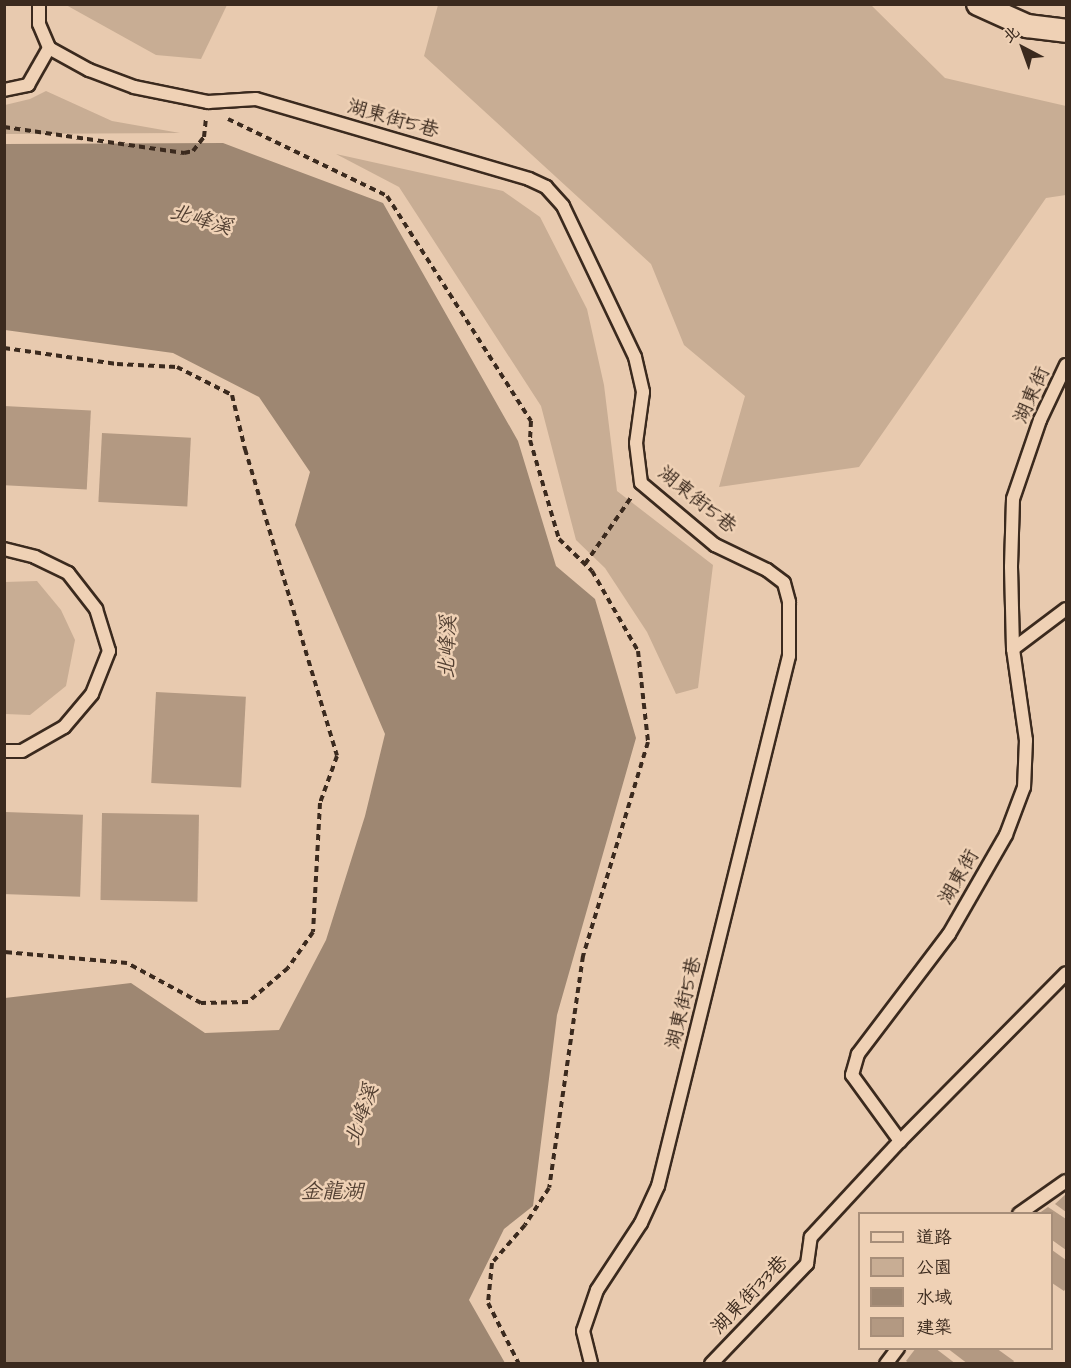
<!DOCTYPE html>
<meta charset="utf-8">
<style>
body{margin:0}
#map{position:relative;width:1071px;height:1368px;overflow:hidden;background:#e8caaf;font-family:"Architects Daughter","LXGW WenKai TC",sans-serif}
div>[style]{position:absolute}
.green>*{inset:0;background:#c8ad94}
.water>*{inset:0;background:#9e8772}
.building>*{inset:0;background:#b39982;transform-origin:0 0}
.path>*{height:4px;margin-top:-2px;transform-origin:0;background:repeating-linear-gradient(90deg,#3b2a1e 0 6px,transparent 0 10.5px)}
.roads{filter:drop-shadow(2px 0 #3b2a1e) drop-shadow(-2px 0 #3b2a1e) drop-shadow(0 2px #3b2a1e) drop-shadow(0 -2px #3b2a1e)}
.service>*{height:12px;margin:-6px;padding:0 6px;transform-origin:6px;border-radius:6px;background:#efd1b5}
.minor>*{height:22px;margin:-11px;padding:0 11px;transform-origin:11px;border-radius:11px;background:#efd1b5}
span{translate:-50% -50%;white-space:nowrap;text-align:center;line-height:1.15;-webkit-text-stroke:5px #efd1b5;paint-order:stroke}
.street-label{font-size:20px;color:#3b2a1e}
.water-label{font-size:21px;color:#544133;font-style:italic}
.frame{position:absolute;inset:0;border:6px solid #3b2a1e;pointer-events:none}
.legend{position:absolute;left:858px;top:1212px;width:195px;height:138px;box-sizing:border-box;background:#efd1b5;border:2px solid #a78e79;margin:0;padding:8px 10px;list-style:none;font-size:18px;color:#3b2a1e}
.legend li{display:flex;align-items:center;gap:12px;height:30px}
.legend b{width:30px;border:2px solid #a78e79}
.north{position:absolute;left:993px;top:18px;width:60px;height:60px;-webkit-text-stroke:4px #efd1b5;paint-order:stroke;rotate:319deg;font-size:16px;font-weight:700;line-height:24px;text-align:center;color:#3b2a1e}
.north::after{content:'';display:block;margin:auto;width:21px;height:27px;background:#3b2a1e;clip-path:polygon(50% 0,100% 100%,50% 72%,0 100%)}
</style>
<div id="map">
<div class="green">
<div style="clip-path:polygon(66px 5px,227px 5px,201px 59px,156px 55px)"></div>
<div style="clip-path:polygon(438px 5px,871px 5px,945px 78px,1066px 106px,1066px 195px,1046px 198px,859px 467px,719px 487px,745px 396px,684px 345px,651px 264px,424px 56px)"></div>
<div style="clip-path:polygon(46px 91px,112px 121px,180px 133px,5px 134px,5px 105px,30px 99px)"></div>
<div style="clip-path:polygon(336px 154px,503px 191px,540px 217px,587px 309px,604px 385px,617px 491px,713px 565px,698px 688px,676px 694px,647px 632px,605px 568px,576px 540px,541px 406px,399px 187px)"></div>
<div style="clip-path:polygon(37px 581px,61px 610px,75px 640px,66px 686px,30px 715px,5px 714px,5px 582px)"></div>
</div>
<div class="water">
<div style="clip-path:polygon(223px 143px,383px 203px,518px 441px,556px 566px,595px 599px,636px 738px,557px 1015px,533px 1206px,504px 1229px,469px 1300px,505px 1363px,5px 1363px,5px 998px,131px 983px,205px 1033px,279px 1030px,326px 940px,365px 816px,385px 734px,295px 525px,310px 472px,259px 397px,173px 353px,5px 330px,5px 144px)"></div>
</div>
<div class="building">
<div style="left:4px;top:406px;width:87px;height:79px;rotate:3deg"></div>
<div style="left:102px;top:433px;width:89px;height:69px;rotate:3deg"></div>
<div style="left:156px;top:692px;width:90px;height:91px;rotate:3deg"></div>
<div style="left:5px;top:812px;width:78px;height:82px;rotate:2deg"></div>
<div style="left:102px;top:813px;width:97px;height:87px;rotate:1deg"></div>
<div style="clip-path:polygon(1066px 1194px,1066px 1212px,1055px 1204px)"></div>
<div style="clip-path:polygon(1048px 1207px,1066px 1219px,1066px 1250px,1052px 1240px,1052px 1214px,1038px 1214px)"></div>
<div style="clip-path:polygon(1052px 1250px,1066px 1260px,1066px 1288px,1064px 1291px,1052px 1283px)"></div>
<div style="clip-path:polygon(916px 1348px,935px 1348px,956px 1364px,910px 1364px,906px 1361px)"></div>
<div style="clip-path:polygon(947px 1348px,996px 1348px,1014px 1361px,1012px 1364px,968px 1364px)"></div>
</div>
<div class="path">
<div style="left:228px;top:119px;width:177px;rotate:25.8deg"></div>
<div style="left:387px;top:196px;width:267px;rotate:57.4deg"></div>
<div style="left:531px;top:421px;width:19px;rotate:93deg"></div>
<div style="left:530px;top:440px;width:103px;rotate:73.7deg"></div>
<div style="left:559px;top:539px;width:46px;rotate:44.1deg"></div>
<div style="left:592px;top:571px;width:92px;rotate:60.1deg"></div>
<div style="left:638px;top:651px;width:92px;rotate:83.7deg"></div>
<div style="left:648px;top:742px;width:224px;rotate:106.9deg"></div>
<div style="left:583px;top:956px;width:234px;rotate:98.3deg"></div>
<div style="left:549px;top:1188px;width:44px;rotate:123deg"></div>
<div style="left:525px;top:1225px;width:50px;rotate:131deg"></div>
<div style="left:492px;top:1263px;width:40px;rotate:95.7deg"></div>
<div style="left:488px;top:1303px;width:68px;rotate:63.1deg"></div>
<div style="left:4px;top:127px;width:182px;rotate:8.2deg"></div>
<div style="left:184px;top:153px;width:9px;rotate:-13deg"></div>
<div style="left:193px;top:151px;width:18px;rotate:-52deg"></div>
<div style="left:204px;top:137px;width:20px;rotate:-84deg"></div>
<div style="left:4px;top:348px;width:114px;rotate:8.1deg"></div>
<div style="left:117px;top:364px;width:60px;rotate:2.9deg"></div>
<div style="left:177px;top:367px;width:62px;rotate:27deg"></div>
<div style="left:232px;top:395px;width:56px;rotate:76.5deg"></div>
<div style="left:245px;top:449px;width:320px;rotate:73.3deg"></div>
<div style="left:337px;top:756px;width:50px;rotate:109.9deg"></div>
<div style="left:320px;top:803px;width:129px;rotate:93.1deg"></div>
<div style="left:313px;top:932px;width:44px;rotate:124.8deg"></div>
<div style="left:288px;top:968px;width:52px;rotate:139.6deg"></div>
<div style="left:248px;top:1002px;width:47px;rotate:178.8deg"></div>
<div style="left:201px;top:1003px;width:84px;rotate:-151.6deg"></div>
<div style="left:127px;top:963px;width:123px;rotate:-174.9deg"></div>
<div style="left:585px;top:564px;width:83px;rotate:-55.3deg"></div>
</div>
<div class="roads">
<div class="service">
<div style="left:39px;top:4px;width:20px;rotate:90deg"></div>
<div style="left:39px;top:24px;width:26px;rotate:67deg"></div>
<div style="left:49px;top:48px;width:46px;rotate:28.8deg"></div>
<div style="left:89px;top:70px;width:48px;rotate:20.7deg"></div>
<div style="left:134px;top:87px;width:76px;rotate:11.5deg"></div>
<div style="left:208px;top:102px;width:48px;rotate:-3.6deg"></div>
<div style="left:256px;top:99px;width:284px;rotate:16.3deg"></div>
<div style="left:529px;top:179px;width:19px;rotate:25deg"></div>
<div style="left:546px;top:187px;width:25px;rotate:48deg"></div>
<div style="left:563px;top:206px;width:167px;rotate:64.5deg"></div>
<div style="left:635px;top:357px;width:36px;rotate:77deg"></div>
<div style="left:643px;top:392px;width:51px;rotate:97.8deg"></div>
<div style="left:636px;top:443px;width:40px;rotate:82.9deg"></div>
<div style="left:641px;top:483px;width:97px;rotate:40deg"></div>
<div style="left:715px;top:545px;width:58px;rotate:25.7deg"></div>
<div style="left:767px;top:570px;width:21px;rotate:37deg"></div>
<div style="left:784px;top:583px;width:20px;rotate:75deg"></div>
<div style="left:789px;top:602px;width:54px;rotate:90deg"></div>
<div style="left:789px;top:656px;width:546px;rotate:103.88deg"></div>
<div style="left:658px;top:1186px;width:41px;rotate:114.7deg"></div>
<div style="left:641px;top:1223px;width:80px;rotate:123.3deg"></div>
<div style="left:597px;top:1290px;width:43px;rotate:108.9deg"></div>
<div style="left:583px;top:1331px;width:34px;rotate:76deg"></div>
<div style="left:4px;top:90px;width:25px;rotate:-12deg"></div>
<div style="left:28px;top:85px;width:43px;rotate:-60.4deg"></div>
<div style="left:1066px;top:365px;width:61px;rotate:115.3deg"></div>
<div style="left:1040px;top:420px;width:83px;rotate:108.9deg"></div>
<div style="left:1013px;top:499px;width:68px;rotate:91.7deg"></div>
<div style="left:1011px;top:567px;width:82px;rotate:88.6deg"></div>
<div style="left:1013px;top:649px;width:92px;rotate:81.9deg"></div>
<div style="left:1026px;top:740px;width:47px;rotate:92.4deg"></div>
<div style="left:1024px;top:787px;width:51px;rotate:110.6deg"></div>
<div style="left:1006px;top:835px;width:114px;rotate:119.9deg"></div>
<div style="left:949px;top:934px;width:151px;rotate:127.2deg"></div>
<div style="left:858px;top:1054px;width:22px;rotate:106deg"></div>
<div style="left:852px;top:1075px;width:82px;rotate:54deg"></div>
<div style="left:900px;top:1141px;width:236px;rotate:-45.3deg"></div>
<div style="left:4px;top:549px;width:32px;rotate:14deg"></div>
<div style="left:35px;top:557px;width:37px;rotate:26deg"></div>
<div style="left:68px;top:573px;width:46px;rotate:52.1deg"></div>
<div style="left:96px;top:609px;width:44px;rotate:72.8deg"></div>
<div style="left:109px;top:651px;width:46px;rotate:111.6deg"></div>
<div style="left:92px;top:694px;width:43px;rotate:130.3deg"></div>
<div style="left:64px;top:727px;width:48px;rotate:150.3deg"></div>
<div style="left:22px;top:751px;width:18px;rotate:180deg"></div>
<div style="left:1013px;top:649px;width:66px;rotate:-37deg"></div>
<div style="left:1019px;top:1214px;width:57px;rotate:-35.1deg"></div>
<div style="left:711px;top:1364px;width:139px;rotate:-46.2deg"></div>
<div style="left:807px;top:1264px;width:27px;rotate:-82deg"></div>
<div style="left:811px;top:1237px;width:131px;rotate:-47.2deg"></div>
<div style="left:886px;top:1364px;width:20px;rotate:-53deg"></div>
</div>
<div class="minor">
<div style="left:978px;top:4px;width:54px;rotate:24.2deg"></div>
<div style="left:1027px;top:26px;width:39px;rotate:7deg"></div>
</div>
</div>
<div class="street-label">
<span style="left:393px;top:119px;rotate:16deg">湖東街5巷</span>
<span style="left:1032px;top:395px;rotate:-66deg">湖東街</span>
<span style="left:697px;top:500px;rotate:39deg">湖東街5巷</span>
<span style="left:959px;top:877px;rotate:-60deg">湖東街</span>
<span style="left:684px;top:1003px;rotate:-76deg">湖東街5巷</span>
<span style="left:750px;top:1295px;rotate:-46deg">湖東街33巷</span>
</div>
<div class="water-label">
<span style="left:201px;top:220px;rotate:16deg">北峰溪</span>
<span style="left:448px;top:647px;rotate:-88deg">北峰溪</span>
<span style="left:362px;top:1115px;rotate:-71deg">北峰溪</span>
<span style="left:332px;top:1192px">金龍湖</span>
</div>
<div class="frame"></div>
<ul class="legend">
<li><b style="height:8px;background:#efd1b5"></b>道路</li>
<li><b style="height:16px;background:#c8ad94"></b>公園</li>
<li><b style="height:16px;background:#9e8772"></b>水域</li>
<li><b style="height:16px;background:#b39982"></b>建築</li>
</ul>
<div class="north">北</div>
</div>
